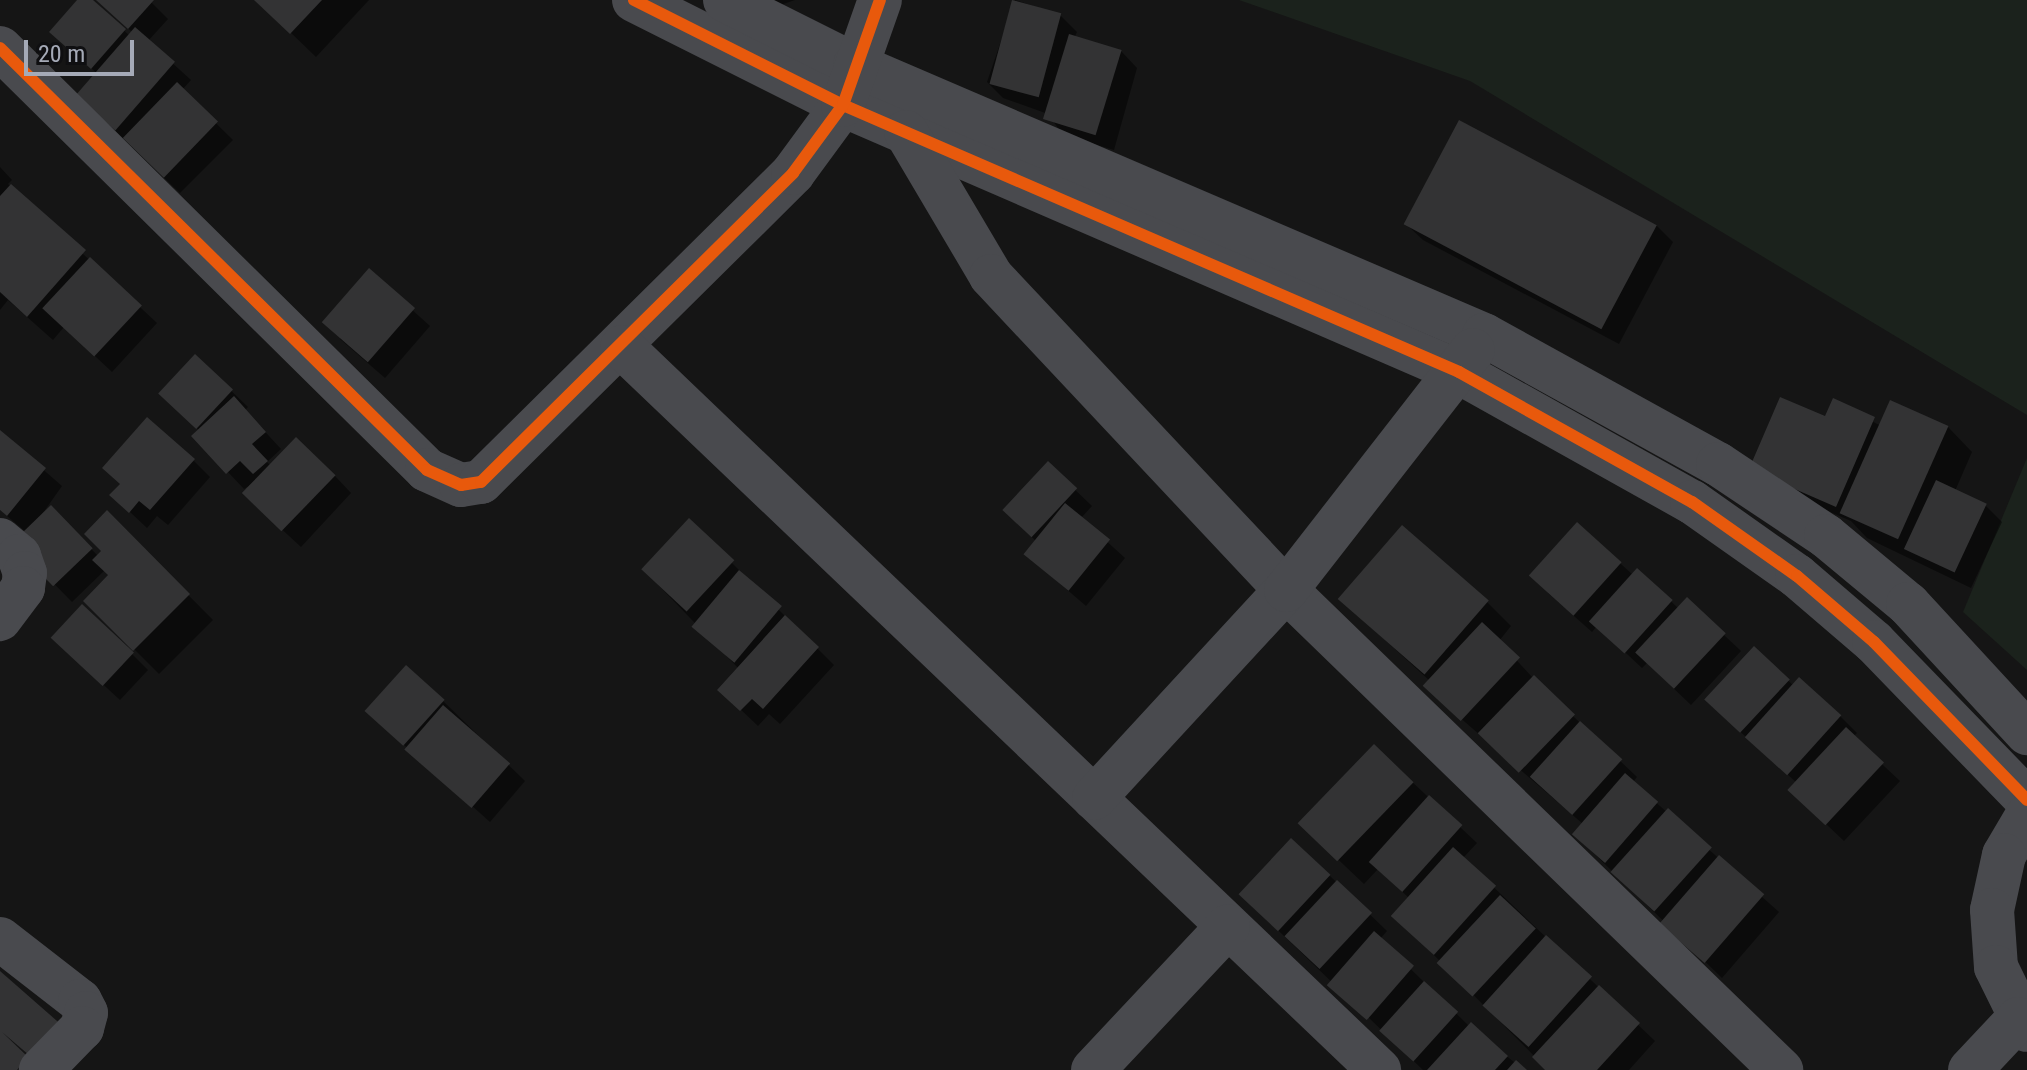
<!DOCTYPE html>
<style>
body{margin:0}
#map{position:relative;width:2027px;height:1070px;overflow:hidden;background:#151515;font-family:"Roboto Condensed",sans-serif}
div>[style]{position:absolute}
.green>*{inset:0;background:#1b221c}
.shadow>*{inset:0;background:#0007}
.building>*{inset:0;background:#333334;transform-origin:0 0}
.minor>*{height:44px;margin:-22px;padding:0 22px;transform-origin:22px;border-radius:22px;background:#494a4e}
.cycleway>*{height:12px;margin:-6px;padding:0 6px;transform-origin:6px;border-radius:6px;background:#e8590c}
span{translate:-50% -50%;white-space:nowrap;text-align:center;line-height:1.15;-webkit-text-stroke:6px #0f0f11;paint-order:stroke}
.scale{position:absolute;left:24px;top:40px;width:110px;height:36px;box-sizing:border-box;border:4px solid #a5aab7;border-top:0;padding-left:10px;font-size:24px;line-height:28px;white-space:nowrap;color:#a5aab7;-webkit-text-stroke:6px #0f0f11;paint-order:stroke}
</style>
<div id="map">
<div class="green">
<div style="clip-path:polygon(1239px 0,2027px 0,2027px 415px,1470px 81px)"></div>
<div style="clip-path:polygon(2027px 458px,2027px 670px,1963px 612px)"></div>
</div>
<div class="shadow">
<div style="clip-path:polygon(80px 0,90px 0,130px 36px,133px 33px,98px 0,149px 0,168px 19px,148px 41px,191px 80px,182px 90px,233px 140px,180px 193px,96px 113px,98px 74px,68px 49px)"></div>
<div style="clip-path:polygon(257px 0,369px 0,316px 57px)"></div>
<div style="clip-path:polygon(752px 0,795px 0,763px 11px)"></div>
<div style="clip-path:polygon(1015px 0,1060px 15px,1077px 32px,1074px 38px,1121px 51px,1137px 68px,1114px 150px,1063px 135px,1048px 114px,1003px 98px,987px 82px)"></div>
<div style="clip-path:polygon(0 167px,12px 180px,8px 184px,157px 323px,112px 372px,64px 327px,53px 340px,8px 300px,0 310px)"></div>
<div style="clip-path:polygon(1406px 224px,1656px 225px,1673px 242px,1619px 344px,1423px 240px)"></div>
<div style="clip-path:polygon(369px 271px,430px 326px,385px 378px,340px 339px)"></div>
<div style="clip-path:polygon(196px 357px,248px 407px,245px 410px,281px 449px,267px 462px,272px 467px,335px 476px,351px 493px,301px 547px,262px 511px,261px 478px,244px 489px,194px 436px,200px 431px,161px 393px)"></div>
<div style="clip-path:polygon(1834px 401px,1881px 426px,1948px 427px,1972px 452px,1955px 491px,1986px 506px,2002px 522px,1971px 588px,1867px 538px,1851px 521px,1768px 485px,1826px 419px)"></div>
<div style="clip-path:polygon(0 432px,62px 486px,38px 520px,51px 507px,98px 556px,104px 551px,107px 513px,213px 620px,159px 674px,86px 601px,111px 576px,105px 570px,72px 602px,14px 543px,26px 532px,0 510px)"></div>
<div style="clip-path:polygon(194px 461px,210px 477px,168px 525px,157px 516px,147px 528px,112px 495px)"></div>
<div style="clip-path:polygon(1048px 464px,1092px 506px,1081px 518px,1125px 558px,1086px 606px,1027px 555px,1037px 542px,1021px 527px)"></div>
<div style="clip-path:polygon(689px 520px,834px 665px,780px 724px,769px 714px,758px 726px,737px 706px,739px 669px,643px 569px)"></div>
<div style="clip-path:polygon(1577px 524px,1633px 575px,1638px 570px,1679px 609px,1724px 635px,1741px 651px,1691px 705px,1647px 663px,1642px 668px,1597px 626px,1592px 632px,1548px 593px)"></div>
<div style="clip-path:polygon(1340px 599px,1487px 602px,1511px 626px,1499px 641px,1533px 678px,1637px 777px,1633px 782px,1779px 912px,1722px 978px,1574px 834px,1583px 824px,1443px 703px,1431px 682px)"></div>
<div style="clip-path:polygon(1754px 649px,1794px 686px,1799px 680px,1840px 716px,1857px 733px,1853px 737px,1900px 781px,1844px 841px,1807px 806px,1797px 783px,1724px 717px)"></div>
<div style="clip-path:polygon(131px 653px,148px 670px,120px 700px,70px 654px)"></div>
<div style="clip-path:polygon(443px 701px,525px 781px,490px 822px,384px 727px)"></div>
<div style="clip-path:polygon(1374px 746px,1477px 843px,1463px 858px,1655px 1041px,1629px 1070px,1548px 1070px,1411px 932px,1410px 899px,1378px 869px,1364px 884px,1325px 847px)"></div>
<div style="clip-path:polygon(1330px 876px,1387px 931px,1380px 939px,1469px 1026px,1524px 1070px,1423px 1070px,1258px 911px)"></div>
</div>
<div class="building">
<div style="clip-path:polygon(77px 0,93px 0,126px 29px,91px 69px,49px 32px)"></div>
<div style="clip-path:polygon(96px 0,154px 0,128px 29px)"></div>
<div style="clip-path:polygon(254px 0,322px 0,290px 34px)"></div>
<div style="left:1012px;top:0;width:51px;height:87px;rotate:15deg"></div>
<div style="left:135px;top:27px;width:53px;height:91px;rotate:41deg"></div>
<div style="left:1069px;top:34px;width:55px;height:89px;rotate:17deg"></div>
<div style="left:177px;top:82px;width:57px;height:78px;rotate:44deg"></div>
<div style="left:1459px;top:120px;width:224px;height:118px;rotate:28deg"></div>
<div style="clip-path:polygon(11px 184px,86px 250px,27px 317px,0 292px,0 196px)"></div>
<div style="left:90px;top:257px;width:71px;height:70px;rotate:43deg"></div>
<div style="left:369px;top:268px;width:61px;height:72px;rotate:41deg"></div>
<div style="left:195px;top:354px;width:52px;height:54px;rotate:43deg"></div>
<div style="clip-path:polygon(234px 396px,266px 432px,252px 444px,268px 461px,253px 474px,240px 461px,226px 474px,191px 436px)"></div>
<div style="clip-path:polygon(1780px 397px,1825px 416px,1833px 398px,1875px 417px,1836px 507px,1749px 469px)"></div>
<div style="left:1890px;top:400px;width:64px;height:124px;rotate:24deg"></div>
<div style="clip-path:polygon(147px 417px,195px 459px,150px 510px,139px 501px,129px 513px,109px 495px,120px 484px,102px 468px)"></div>
<div style="clip-path:polygon(0 430px,46px 468px,7px 516px,0 510px)"></div>
<div style="left:296px;top:437px;width:55px;height:78px;rotate:44deg"></div>
<div style="left:1048px;top:461px;width:40px;height:67px;rotate:43deg"></div>
<div style="left:1936px;top:480px;width:56px;height:76px;rotate:25deg"></div>
<div style="left:1065px;top:503px;width:58px;height:66px;rotate:39deg"></div>
<div style="left:51px;top:505px;width:60px;height:55px;rotate:46deg"></div>
<div style="clip-path:polygon(107px 510px,190px 594px,133px 651px,83px 601px,108px 575px,92px 560px,101px 551px,84px 534px)"></div>
<div style="left:689px;top:518px;width:62px;height:70px;rotate:43deg"></div>
<div style="left:1577px;top:522px;width:60px;height:72px;rotate:42deg"></div>
<div style="left:1402px;top:525px;width:115px;height:98px;rotate:41deg"></div>
<div style="left:1637px;top:568px;width:48px;height:72px;rotate:42deg"></div>
<div style="left:739px;top:570px;width:56px;height:74px;rotate:40deg"></div>
<div style="left:1687px;top:597px;width:53px;height:76px;rotate:43deg"></div>
<div style="left:82px;top:604px;width:71px;height:46px;rotate:43deg"></div>
<div style="clip-path:polygon(785px 615px,819px 647px,763px 709px,752px 699px,740px 711px,717px 690px)"></div>
<div style="left:1482px;top:622px;width:52px;height:87px;rotate:43deg"></div>
<div style="left:1754px;top:646px;width:49px;height:73px;rotate:43deg"></div>
<div style="left:406px;top:665px;width:52px;height:62px;rotate:42deg"></div>
<div style="left:1534px;top:675px;width:57px;height:81px;rotate:44deg"></div>
<div style="left:1799px;top:677px;width:57px;height:81px;rotate:42deg"></div>
<div style="left:443px;top:705px;width:89px;height:59px;rotate:41deg"></div>
<div style="left:1580px;top:721px;width:57px;height:75px;rotate:42deg"></div>
<div style="left:1846px;top:727px;width:52px;height:86px;rotate:43deg"></div>
<div style="left:1374px;top:744px;width:55px;height:110px;rotate:44deg"></div>
<div style="left:1625px;top:773px;width:44px;height:81px;rotate:41deg"></div>
<div style="left:1429px;top:795px;width:45px;height:90px;rotate:42deg"></div>
<div style="left:1668px;top:808px;width:59px;height:86px;rotate:42deg"></div>
<div style="left:1291px;top:838px;width:54px;height:77px;rotate:43deg"></div>
<div style="left:1453px;top:847px;width:58px;height:93px;rotate:42deg"></div>
<div style="left:1719px;top:855px;width:60px;height:91px;rotate:41deg"></div>
<div style="left:1337px;top:880px;width:48px;height:77px;rotate:43deg"></div>
<div style="left:1500px;top:895px;width:49px;height:93px;rotate:43deg"></div>
<div style="left:1374px;top:931px;width:53px;height:72px;rotate:41deg"></div>
<div style="left:1546px;top:935px;width:62px;height:95px;rotate:42deg"></div>
<div style="clip-path:polygon(0 971px,65px 1028px,36px 1061px,2px 1032px,28px 1057px,17px 1070px,0 1070px)"></div>
<div style="left:1424px;top:981px;width:46px;height:67px;rotate:42deg"></div>
<div style="clip-path:polygon(1599px 985px,1640px 1023px,1597px 1070px,1545px 1070px,1532px 1057px)"></div>
<div style="clip-path:polygon(1471px 1022px,1508px 1056px,1495px 1070px,1427px 1070px)"></div>
<div style="clip-path:polygon(1516px 1060px,1527px 1070px,1507px 1070px)"></div>
</div>
<div class="minor">
<div style="left:634px;top:0;width:234px;rotate:26.7deg"></div>
<div style="left:843px;top:105px;width:671px;rotate:23.43deg"></div>
<div style="left:1459px;top:372px;width:267px;rotate:29.2deg"></div>
<div style="left:1692px;top:502px;width:128px;rotate:35.2deg"></div>
<div style="left:1797px;top:576px;width:101px;rotate:40.6deg"></div>
<div style="left:1874px;top:642px;width:220px;rotate:45.9deg"></div>
<div style="left:725px;top:0;width:145px;rotate:26.6deg"></div>
<div style="left:855px;top:65px;width:685px;rotate:23.23deg"></div>
<div style="left:1484px;top:335px;width:267px;rotate:28.9deg"></div>
<div style="left:1718px;top:464px;width:130px;rotate:33.7deg"></div>
<div style="left:1826px;top:536px;width:107px;rotate:39.7deg"></div>
<div style="left:1908px;top:604px;width:176px;rotate:47.3deg"></div>
<div style="left:0;top:48px;width:600px;rotate:44.66deg"></div>
<div style="left:427px;top:470px;width:37px;rotate:24deg"></div>
<div style="left:461px;top:485px;width:20px;rotate:-9deg"></div>
<div style="left:481px;top:482px;width:439px;rotate:-44.7deg"></div>
<div style="left:793px;top:173px;width:84px;rotate:-53.7deg"></div>
<div style="left:843px;top:105px;width:111px;rotate:-70.6deg"></div>
<div style="left:906px;top:132px;width:167px;rotate:59.4deg"></div>
<div style="left:991px;top:276px;width:431px;rotate:46.8deg"></div>
<div style="left:1286px;top:590px;width:690px;rotate:44.12deg"></div>
<div style="left:622px;top:347px;width:1047px;rotate:43.68deg"></div>
<div style="left:0;top:540px;width:25px;rotate:40deg"></div>
<div style="left:19px;top:556px;width:18px;rotate:71deg"></div>
<div style="left:25px;top:573px;width:15px;rotate:98deg"></div>
<div style="left:23px;top:588px;width:39px;rotate:127deg"></div>
<div style="left:1094px;top:798px;width:283px;rotate:-47.3deg"></div>
<div style="left:1286px;top:590px;width:304px;rotate:-52.1deg"></div>
<div style="left:2027px;top:816px;width:45px;rotate:120.5deg"></div>
<div style="left:2004px;top:855px;width:56px;rotate:102.3deg"></div>
<div style="left:1992px;top:910px;width:57px;rotate:86deg"></div>
<div style="left:1996px;top:967px;width:70px;rotate:63.8deg"></div>
<div style="left:0;top:939px;width:101px;rotate:37.8deg"></div>
<div style="left:80px;top:1001px;width:13px;rotate:63deg"></div>
<div style="left:86px;top:1013px;width:16px;rotate:105deg"></div>
<div style="left:82px;top:1028px;width:59px;rotate:134.3deg"></div>
<div style="left:1093px;top:1070px;width:197px;rotate:-46.8deg"></div>
<div style="left:1970px;top:1070px;width:70px;rotate:-46.7deg"></div>
</div>
<div class="cycleway">
<div style="left:634px;top:0;width:234px;rotate:26.7deg"></div>
<div style="left:843px;top:105px;width:671px;rotate:23.43deg"></div>
<div style="left:1459px;top:372px;width:267px;rotate:29.2deg"></div>
<div style="left:1692px;top:502px;width:128px;rotate:35.2deg"></div>
<div style="left:1797px;top:576px;width:101px;rotate:40.6deg"></div>
<div style="left:1874px;top:642px;width:220px;rotate:45.9deg"></div>
<div style="left:0;top:48px;width:600px;rotate:44.66deg"></div>
<div style="left:427px;top:470px;width:37px;rotate:24deg"></div>
<div style="left:461px;top:485px;width:20px;rotate:-9deg"></div>
<div style="left:481px;top:482px;width:439px;rotate:-44.7deg"></div>
<div style="left:793px;top:173px;width:84px;rotate:-53.7deg"></div>
<div style="left:843px;top:105px;width:111px;rotate:-70.6deg"></div>
</div>
<div class="scale">20 m</div>
</div>
